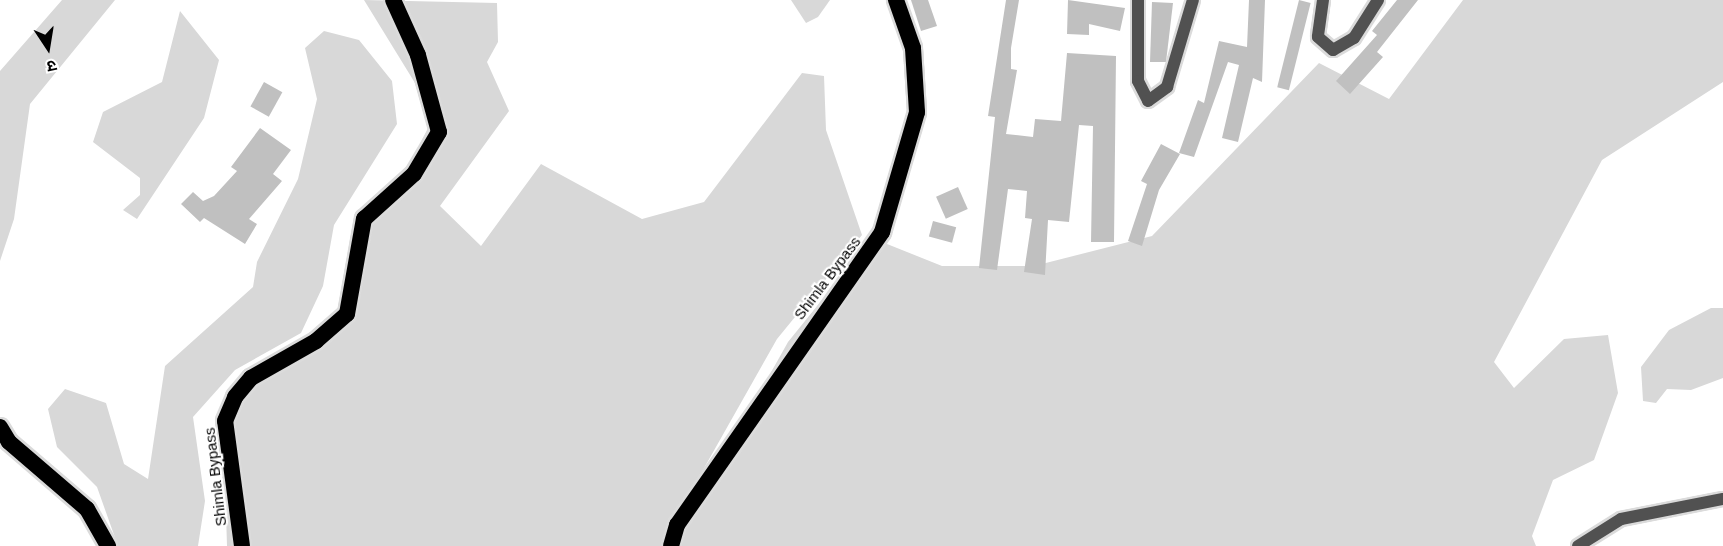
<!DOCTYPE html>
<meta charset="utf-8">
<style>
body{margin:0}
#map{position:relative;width:1723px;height:546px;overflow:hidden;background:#fff;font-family:Helvetica,"Noto Sans Devanagari",sans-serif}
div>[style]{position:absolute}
.green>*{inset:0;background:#d8d8d8}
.building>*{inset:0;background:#c0c0c0;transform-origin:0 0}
.roads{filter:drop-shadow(2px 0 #dbdbdb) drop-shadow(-2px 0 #dbdbdb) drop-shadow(0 2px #dbdbdb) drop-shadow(0 -2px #dbdbdb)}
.minor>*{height:12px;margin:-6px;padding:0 6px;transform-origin:6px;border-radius:6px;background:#515151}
.tertiary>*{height:12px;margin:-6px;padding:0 6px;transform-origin:6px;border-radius:6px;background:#515151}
.trunk>*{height:16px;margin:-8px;padding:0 8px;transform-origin:8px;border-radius:8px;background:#000}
span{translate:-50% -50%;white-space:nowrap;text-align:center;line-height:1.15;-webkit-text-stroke:4.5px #fff;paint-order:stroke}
.street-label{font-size:15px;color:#000}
.north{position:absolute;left:18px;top:18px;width:60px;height:60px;-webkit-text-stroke:4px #fff;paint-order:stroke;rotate:168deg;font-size:16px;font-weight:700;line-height:24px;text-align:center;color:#000}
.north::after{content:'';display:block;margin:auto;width:21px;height:27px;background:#000;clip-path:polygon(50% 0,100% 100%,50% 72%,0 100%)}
</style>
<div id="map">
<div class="green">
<div style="clip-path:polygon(62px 0,115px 0,30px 104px,14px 219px,0 261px,0 71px)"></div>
<div style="clip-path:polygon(364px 0,497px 3px,498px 42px,487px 62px,509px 111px,440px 206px,481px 246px,541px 164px,642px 219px,704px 202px,802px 73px,824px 76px,826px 130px,862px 235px,777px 339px,673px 523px,666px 546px,227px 546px,223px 418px,232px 396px,317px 352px,341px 326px,367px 211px,410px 164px,428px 128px,415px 83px)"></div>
<div style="clip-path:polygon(791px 0,830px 0,818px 17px,806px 23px)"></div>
<div style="clip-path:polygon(1463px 0,1723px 0,1723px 82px,1602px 160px,1494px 362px,1514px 388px,1564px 339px,1608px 335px,1618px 393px,1594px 460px,1553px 480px,1532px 536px,1536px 546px,674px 546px,788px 342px,872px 238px,942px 266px,1034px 266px,1152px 236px,1319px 63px,1389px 99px)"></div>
<div style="clip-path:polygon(180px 11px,219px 60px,204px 118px,137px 219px,123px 210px,140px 195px,140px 178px,93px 142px,103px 112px,162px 82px)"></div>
<div style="clip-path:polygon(324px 31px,359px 40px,392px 81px,397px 124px,334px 225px,323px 286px,301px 333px,235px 370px,193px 417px,205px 501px,198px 546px,118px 546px,97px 487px,57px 447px,48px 409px,65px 389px,106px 403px,124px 464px,148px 479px,165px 366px,253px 287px,257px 262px,298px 179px,317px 99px,305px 48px)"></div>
<div style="clip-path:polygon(1711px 308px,1723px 308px,1723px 378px,1691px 390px,1667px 389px,1656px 403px,1643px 401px,1641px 367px,1669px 330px)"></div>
</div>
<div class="building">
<div style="clip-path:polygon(911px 0,928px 0,937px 26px,921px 31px)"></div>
<div style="clip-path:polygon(1006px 0,1019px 0,1011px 48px,1011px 69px,1017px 70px,1006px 134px,1033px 137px,1035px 119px,1061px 121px,1067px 53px,1116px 56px,1114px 242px,1091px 242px,1093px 126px,1079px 125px,1069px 222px,1048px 220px,1045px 275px,1024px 272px,1032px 219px,1025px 218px,1027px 191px,1008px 189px,997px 270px,979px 268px,995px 117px,988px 116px)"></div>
<div style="clip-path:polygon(1068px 0,1125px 8px,1120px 31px,1089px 24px,1089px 35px,1067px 34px)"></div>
<div style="clip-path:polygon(1249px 0,1265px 0,1262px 82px,1253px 78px,1238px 142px,1222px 138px,1239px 65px,1228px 62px,1194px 157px,1179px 153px,1198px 100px,1204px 103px,1219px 41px,1247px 47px)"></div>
<div style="left:1299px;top:0;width:12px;height:90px;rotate:14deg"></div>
<div style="clip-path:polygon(1397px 0,1418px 0,1377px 52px,1383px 57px,1350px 94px,1336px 81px,1377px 35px,1372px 31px)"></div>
<div style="clip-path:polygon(1152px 2px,1173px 3px,1166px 62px,1150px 62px)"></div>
<div style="left:264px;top:82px;width:21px;height:28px;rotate:29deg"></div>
<div style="clip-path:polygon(260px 128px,291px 150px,273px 174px,282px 181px,249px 219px,257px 224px,245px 244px,204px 218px,200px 222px,181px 204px,193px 192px,203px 201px,214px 196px,237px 171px,231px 167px)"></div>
<div style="clip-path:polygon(1161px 144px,1180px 154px,1159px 190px,1142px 246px,1128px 241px,1147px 184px,1141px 181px)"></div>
<div style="left:958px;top:187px;width:24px;height:24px;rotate:66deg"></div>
<div style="left:933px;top:221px;width:24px;height:16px;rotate:15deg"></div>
</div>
<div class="roads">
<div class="minor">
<div style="left:1138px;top:0;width:81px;rotate:90deg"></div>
<div style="left:1138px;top:81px;width:22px;rotate:63deg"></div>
<div style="left:1148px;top:101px;width:24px;rotate:-36deg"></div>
<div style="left:1167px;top:87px;width:91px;rotate:-73.4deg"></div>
<div style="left:1323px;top:0;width:37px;rotate:98deg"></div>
<div style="left:1318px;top:37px;width:20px;rotate:41deg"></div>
<div style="left:1333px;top:50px;width:24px;rotate:-30deg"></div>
<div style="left:1354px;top:38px;width:45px;rotate:-57.7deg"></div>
</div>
<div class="tertiary">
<div style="left:1578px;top:546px;width:51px;rotate:-32.1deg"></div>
<div style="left:1621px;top:519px;width:104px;rotate:-11.1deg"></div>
</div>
<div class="trunk">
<div style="left:0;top:427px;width:17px;rotate:59deg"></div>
<div style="left:9px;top:442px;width:103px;rotate:40.7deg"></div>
<div style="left:87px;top:509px;width:43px;rotate:60.4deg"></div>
<div style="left:242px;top:546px;width:126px;rotate:-97.7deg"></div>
<div style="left:225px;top:421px;width:26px;rotate:-67deg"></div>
<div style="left:235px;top:397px;width:25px;rotate:-50deg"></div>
<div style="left:251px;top:378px;width:75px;rotate:-29.6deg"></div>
<div style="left:316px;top:341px;width:41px;rotate:-41.1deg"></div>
<div style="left:347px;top:314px;width:97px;rotate:-79.9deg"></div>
<div style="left:364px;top:219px;width:67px;rotate:-42deg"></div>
<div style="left:414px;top:174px;width:49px;rotate:-59.2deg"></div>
<div style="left:439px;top:132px;width:80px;rotate:-105.3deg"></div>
<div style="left:418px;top:55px;width:60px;rotate:-114.4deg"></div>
<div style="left:671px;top:546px;width:22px;rotate:-74deg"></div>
<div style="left:677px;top:525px;width:358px;rotate:-55deg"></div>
<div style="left:882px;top:232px;width:125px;rotate:-73.7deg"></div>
<div style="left:917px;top:112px;width:64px;rotate:-93.6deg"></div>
<div style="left:913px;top:48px;width:51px;rotate:-109.5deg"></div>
</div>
</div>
<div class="street-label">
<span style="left:827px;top:278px;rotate:-53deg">Shimla Bypass</span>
<span style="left:215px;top:477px;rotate:-97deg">Shimla Bypass</span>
</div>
<div class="north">उ</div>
</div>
